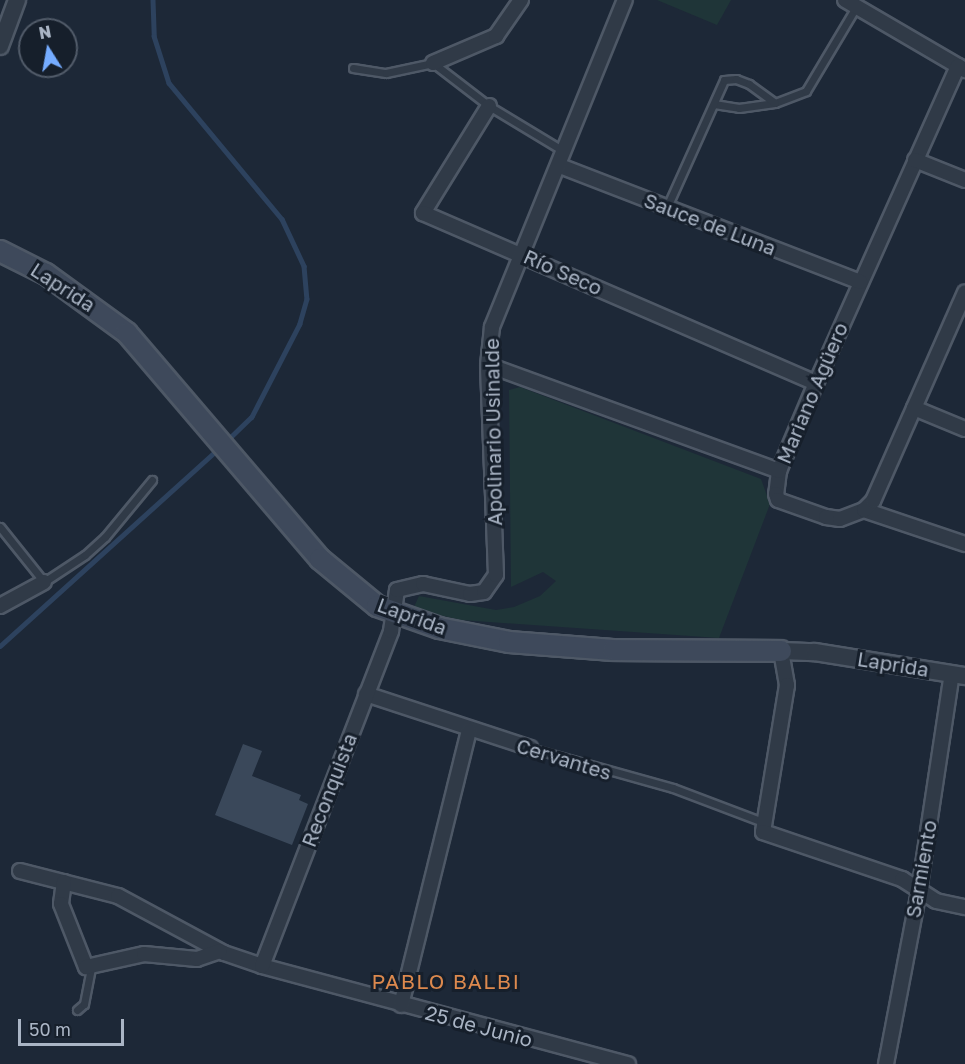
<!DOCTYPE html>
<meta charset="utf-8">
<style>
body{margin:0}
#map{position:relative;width:965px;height:1064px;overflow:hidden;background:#1d2837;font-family:"Golos Text",sans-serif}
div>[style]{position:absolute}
.green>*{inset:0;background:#1f3538}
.stream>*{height:4.5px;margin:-2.25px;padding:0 2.25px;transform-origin:2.25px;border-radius:2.25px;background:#2d425e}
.building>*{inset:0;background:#3a485a}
.roads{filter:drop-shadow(2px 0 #4e5866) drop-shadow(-2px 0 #4e5866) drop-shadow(0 2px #4e5866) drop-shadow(0 -2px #4e5866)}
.service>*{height:7px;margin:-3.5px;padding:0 3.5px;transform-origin:3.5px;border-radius:3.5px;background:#303a47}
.minor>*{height:14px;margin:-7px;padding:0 7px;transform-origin:7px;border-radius:7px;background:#303a47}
.tertiary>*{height:16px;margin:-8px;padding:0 8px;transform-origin:8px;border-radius:8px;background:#303a47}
.secondary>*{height:20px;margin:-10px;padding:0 10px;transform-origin:10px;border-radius:10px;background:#3e495b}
span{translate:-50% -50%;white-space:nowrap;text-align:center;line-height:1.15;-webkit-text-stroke:6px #161f2b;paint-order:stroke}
.street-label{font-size:20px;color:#aab5c5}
.neighbourhood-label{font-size:21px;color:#dc894e;letter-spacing:1.5px}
.north{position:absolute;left:18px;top:18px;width:60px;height:60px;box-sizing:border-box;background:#161f2b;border:2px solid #515b69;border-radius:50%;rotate:349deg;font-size:16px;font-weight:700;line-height:24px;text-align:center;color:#aab5c5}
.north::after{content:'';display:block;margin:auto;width:21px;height:27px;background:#75acff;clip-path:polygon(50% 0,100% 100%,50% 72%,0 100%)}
.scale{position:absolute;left:18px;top:1019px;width:106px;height:27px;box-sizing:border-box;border:3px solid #aab5c5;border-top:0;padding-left:8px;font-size:18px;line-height:21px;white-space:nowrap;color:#aab5c5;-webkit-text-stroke:4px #161f2b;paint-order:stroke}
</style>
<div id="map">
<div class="green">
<div style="clip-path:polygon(657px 0,731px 0,717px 25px)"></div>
<div style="clip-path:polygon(520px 387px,761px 479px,770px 504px,719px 638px,461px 620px,413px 609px,419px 596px,496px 610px,514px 607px,540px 596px,556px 581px,543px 572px,511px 587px,509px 390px)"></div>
</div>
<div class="stream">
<div style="left:153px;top:0;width:36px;rotate:88deg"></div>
<div style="left:154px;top:36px;width:49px;rotate:72.3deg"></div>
<div style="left:169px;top:83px;width:177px;rotate:50.3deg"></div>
<div style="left:282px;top:219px;width:52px;rotate:64.9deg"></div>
<div style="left:304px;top:266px;width:33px;rotate:85deg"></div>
<div style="left:307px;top:299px;width:26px;rotate:106deg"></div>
<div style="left:300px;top:324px;width:105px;rotate:117.3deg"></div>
<div style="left:252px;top:417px;width:35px;rotate:136deg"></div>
<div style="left:0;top:646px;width:294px;rotate:-42.1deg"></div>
</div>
<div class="building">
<div style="clip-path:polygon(243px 744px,262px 751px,252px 776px,301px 795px,299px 800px,308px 804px,292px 845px,215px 815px)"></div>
</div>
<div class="roads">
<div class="service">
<div style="left:353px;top:68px;width:33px;rotate:9deg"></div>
<div style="left:386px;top:73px;width:48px;rotate:-12deg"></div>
<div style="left:433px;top:63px;width:71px;rotate:37.5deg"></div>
<div style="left:489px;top:106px;width:89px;rotate:31.2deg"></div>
<div style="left:714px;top:104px;width:25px;rotate:9deg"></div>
<div style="left:739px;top:108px;width:36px;rotate:-8deg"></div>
<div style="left:775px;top:103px;width:33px;rotate:-21deg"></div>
<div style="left:806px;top:91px;width:98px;rotate:-59.2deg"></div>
<div style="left:667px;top:207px;width:139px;rotate:-65.8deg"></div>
<div style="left:724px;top:80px;width:12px;rotate:-5deg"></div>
<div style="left:736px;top:79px;width:14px;rotate:21deg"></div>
<div style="left:749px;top:84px;width:32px;rotate:36deg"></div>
<div style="left:0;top:527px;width:70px;rotate:51.3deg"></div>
<div style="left:44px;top:582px;width:49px;rotate:-33.4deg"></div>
<div style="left:85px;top:555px;width:27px;rotate:-42deg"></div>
<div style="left:105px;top:537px;width:74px;rotate:-50.5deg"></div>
<div style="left:530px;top:748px;width:148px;rotate:15.6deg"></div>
<div style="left:673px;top:788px;width:96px;rotate:20.7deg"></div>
<div style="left:77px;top:1010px;width:9px;rotate:-41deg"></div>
<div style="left:84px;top:1004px;width:36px;rotate:-79deg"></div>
</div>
<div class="minor">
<div style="left:845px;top:0;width:139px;rotate:30.3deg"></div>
<div style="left:433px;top:63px;width:69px;rotate:-23.2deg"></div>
<div style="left:496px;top:36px;width:44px;rotate:-55.2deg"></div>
<div style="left:958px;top:66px;width:347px;rotate:114.1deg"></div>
<div style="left:816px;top:383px;width:95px;rotate:112.8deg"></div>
<div style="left:779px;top:471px;width:23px;rotate:97deg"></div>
<div style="left:776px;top:494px;width:6px;rotate:72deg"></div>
<div style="left:778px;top:500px;width:51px;rotate:19.5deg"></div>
<div style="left:826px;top:517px;width:14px;rotate:8deg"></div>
<div style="left:840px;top:519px;width:26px;rotate:-21deg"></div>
<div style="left:864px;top:510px;width:107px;rotate:18.6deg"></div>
<div style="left:489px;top:106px;width:126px;rotate:121.7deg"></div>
<div style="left:423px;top:213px;width:428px;rotate:23.4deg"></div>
<div style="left:915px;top:160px;width:54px;rotate:21.8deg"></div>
<div style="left:560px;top:166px;width:322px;rotate:21.1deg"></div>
<div style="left:488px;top:365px;width:310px;rotate:20deg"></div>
<div style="left:914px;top:408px;width:55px;rotate:22.4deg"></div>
<div style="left:864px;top:510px;width:13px;rotate:-45deg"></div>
<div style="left:873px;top:501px;width:228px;rotate:-66.2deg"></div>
<div style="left:0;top:606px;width:50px;rotate:-28.6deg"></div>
<div style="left:781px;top:651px;width:35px;rotate:80deg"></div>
<div style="left:787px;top:685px;width:149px;rotate:99.3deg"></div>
<div style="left:763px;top:832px;width:147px;rotate:18.7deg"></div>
<div style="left:902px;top:879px;width:40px;rotate:32.9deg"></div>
<div style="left:936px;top:901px;width:30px;rotate:12deg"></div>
<div style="left:366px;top:694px;width:173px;rotate:18.2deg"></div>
<div style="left:20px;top:871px;width:101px;rotate:14.3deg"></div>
<div style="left:118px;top:896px;width:120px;rotate:28.3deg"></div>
<div style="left:224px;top:953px;width:40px;rotate:18.9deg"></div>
<div style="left:262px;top:966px;width:379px;rotate:15deg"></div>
<div style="left:64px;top:882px;width:22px;rotate:98deg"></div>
<div style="left:61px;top:904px;width:68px;rotate:68.4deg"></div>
<div style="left:86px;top:967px;width:59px;rotate:-12.6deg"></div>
<div style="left:144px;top:954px;width:53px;rotate:5.4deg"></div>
<div style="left:197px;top:959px;width:24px;rotate:-19deg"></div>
<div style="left:262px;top:966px;width:359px;rotate:-68.9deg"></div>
<div style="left:391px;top:631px;width:41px;rotate:-81.7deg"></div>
<div style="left:397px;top:590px;width:27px;rotate:-13deg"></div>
<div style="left:423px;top:584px;width:48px;rotate:12deg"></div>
<div style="left:470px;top:594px;width:14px;rotate:-8deg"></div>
<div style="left:484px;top:592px;width:21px;rotate:-55deg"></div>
<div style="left:496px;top:575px;width:210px;rotate:-92.2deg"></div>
<div style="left:488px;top:365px;width:38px;rotate:-84deg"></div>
<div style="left:492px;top:327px;width:353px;rotate:-67.9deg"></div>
<div style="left:401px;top:1005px;width:283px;rotate:-76.1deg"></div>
<div style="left:886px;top:1064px;width:176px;rotate:-79.2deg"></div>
<div style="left:919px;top:891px;width:219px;rotate:-81.4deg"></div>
</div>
<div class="tertiary">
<div style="left:0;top:46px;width:49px;rotate:-69.7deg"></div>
<div style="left:781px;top:651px;width:34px;rotate:2deg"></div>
<div style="left:815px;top:652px;width:152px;rotate:9.1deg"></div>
</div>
<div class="secondary">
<div style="left:0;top:251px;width:51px;rotate:26.6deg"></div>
<div style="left:46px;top:274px;width:100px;rotate:36.1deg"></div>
<div style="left:127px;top:333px;width:297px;rotate:49.5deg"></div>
<div style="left:320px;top:559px;width:74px;rotate:39.5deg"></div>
<div style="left:377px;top:606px;width:66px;rotate:19.5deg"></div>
<div style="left:439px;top:628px;width:71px;rotate:11.3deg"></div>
<div style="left:509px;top:642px;width:104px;rotate:4.4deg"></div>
<div style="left:613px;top:650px;width:168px;rotate:0.3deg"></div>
</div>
</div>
<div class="street-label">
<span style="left:710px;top:224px;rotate:21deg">Sauce de Luna</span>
<span style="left:563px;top:272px;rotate:24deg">Río Seco</span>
<span style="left:63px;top:287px;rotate:33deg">Laprida</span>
<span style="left:812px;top:393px;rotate:-67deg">Mariano Agüero</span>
<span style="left:493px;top:432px;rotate:-91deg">Apolinario Usinalde</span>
<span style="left:412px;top:616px;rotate:20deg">Laprida</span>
<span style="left:893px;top:664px;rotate:9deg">Laprida</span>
<span style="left:564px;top:759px;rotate:17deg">Cervantes</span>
<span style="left:329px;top:790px;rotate:-69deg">Reconquista</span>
<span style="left:921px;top:869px;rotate:-80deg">Sarmiento</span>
<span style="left:479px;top:1026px;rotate:15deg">25 de Junio</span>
</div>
<div class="neighbourhood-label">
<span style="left:446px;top:981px">PABLO BALBI</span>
</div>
<div class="north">N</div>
<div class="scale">50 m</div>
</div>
